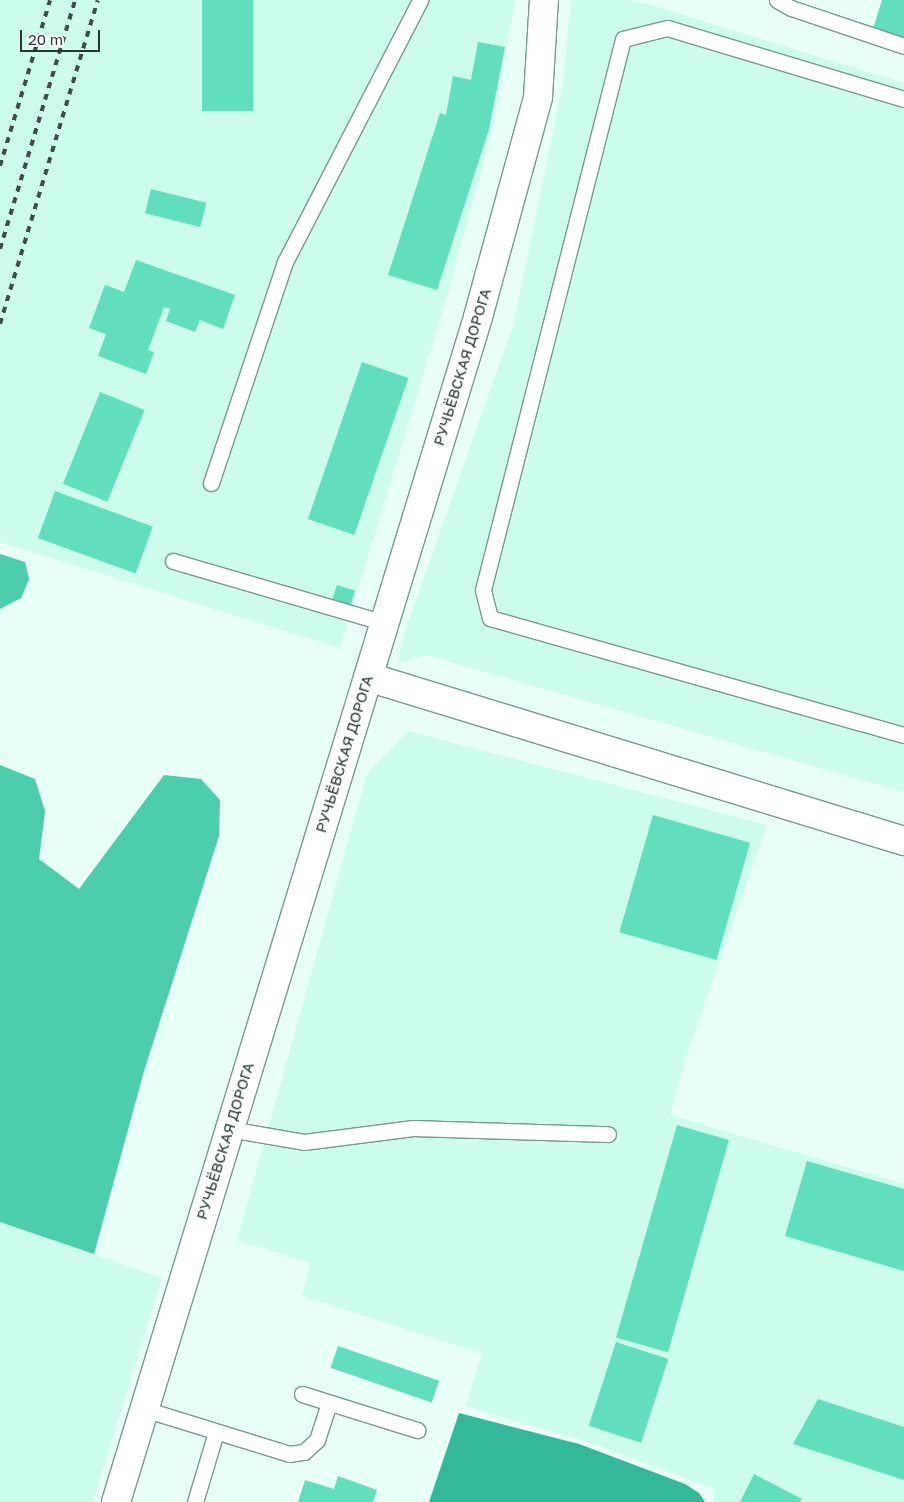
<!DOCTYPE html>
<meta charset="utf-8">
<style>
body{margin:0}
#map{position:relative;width:904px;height:1502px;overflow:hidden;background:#e7fff7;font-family:"Golos Text",sans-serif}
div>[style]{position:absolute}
.built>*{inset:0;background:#cbfcec}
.forest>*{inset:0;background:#4ccdac}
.water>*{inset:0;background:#33b999}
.building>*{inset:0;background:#61dfbd;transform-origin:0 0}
.roads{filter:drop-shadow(1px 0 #74998d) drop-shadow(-1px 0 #74998d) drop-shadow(0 1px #74998d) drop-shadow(0 -1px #74998d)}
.lane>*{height:15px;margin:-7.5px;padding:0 7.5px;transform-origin:7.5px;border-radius:7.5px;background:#fff}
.street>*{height:28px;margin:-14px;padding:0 14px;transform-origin:14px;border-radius:14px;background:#fff}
.rail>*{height:4px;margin-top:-2px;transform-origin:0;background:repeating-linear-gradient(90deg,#3d4d48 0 6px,transparent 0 12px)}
span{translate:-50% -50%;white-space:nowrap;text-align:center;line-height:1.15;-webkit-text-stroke:4.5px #fff;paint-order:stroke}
.street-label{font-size:15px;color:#25342f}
.scale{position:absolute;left:20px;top:30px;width:80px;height:22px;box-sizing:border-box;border:2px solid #25342f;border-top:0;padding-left:6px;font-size:15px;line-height:18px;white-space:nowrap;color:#25342f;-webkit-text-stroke:4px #fff;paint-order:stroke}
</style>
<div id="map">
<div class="built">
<div style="clip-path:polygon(0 0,515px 0,492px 130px,447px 296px,340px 648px,0 542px)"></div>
<div style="clip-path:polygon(571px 0,628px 0,651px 5px,904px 83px,904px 792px,427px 655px,398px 662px,404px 634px,514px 323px,563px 83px)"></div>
<div style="clip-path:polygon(408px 731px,767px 825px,688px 1051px,670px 1115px,904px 1184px,904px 1502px,714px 1502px,714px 1489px,595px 1444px,466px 1406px,482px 1353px,302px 1296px,310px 1263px,237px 1240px,367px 774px)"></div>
<div style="clip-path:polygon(0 1222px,162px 1278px,93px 1502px,0 1502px)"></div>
</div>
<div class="forest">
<div style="clip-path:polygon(0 554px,25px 562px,29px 579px,21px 598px,0 609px)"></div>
<div style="clip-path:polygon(0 765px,35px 779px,45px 811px,39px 859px,79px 889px,164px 775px,201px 779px,220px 800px,219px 836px,144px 1071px,94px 1254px,0 1222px)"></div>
</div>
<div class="water">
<div style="clip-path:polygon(459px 1413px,579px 1444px,685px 1484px,699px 1493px,705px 1502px,429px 1502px)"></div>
</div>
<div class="building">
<div style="left:202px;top:0;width:51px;height:111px"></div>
<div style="clip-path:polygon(882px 0,904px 0,904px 39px,873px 29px)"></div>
<div style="clip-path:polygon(478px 42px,505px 47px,489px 129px,437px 290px,388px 275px,440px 113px,446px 115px,453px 76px,471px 80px)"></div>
<div style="left:151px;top:189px;width:57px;height:25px;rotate:14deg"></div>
<div style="clip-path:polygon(136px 260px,235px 295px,223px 329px,200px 320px,195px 332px,166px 321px,170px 309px,164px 307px,148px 350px,154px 352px,146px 374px,98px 356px,106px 334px,89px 328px,105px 285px,124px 292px)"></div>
<div style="left:362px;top:362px;width:49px;height:166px;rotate:19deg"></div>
<div style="left:100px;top:392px;width:48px;height:99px;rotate:22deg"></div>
<div style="left:55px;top:491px;width:104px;height:50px;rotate:20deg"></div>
<div style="left:337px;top:585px;width:19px;height:18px;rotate:18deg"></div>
<div style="left:653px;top:815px;width:101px;height:122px;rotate:16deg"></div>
<div style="left:677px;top:1125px;width:54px;height:221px;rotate:16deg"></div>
<div style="clip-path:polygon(807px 1161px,904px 1189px,904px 1271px,785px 1236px)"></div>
<div style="left:616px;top:1342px;width:55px;height:88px;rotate:18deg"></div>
<div style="left:338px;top:1346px;width:107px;height:23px;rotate:19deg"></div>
<div style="clip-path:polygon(818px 1399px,904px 1427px,904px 1480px,793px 1444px)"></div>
<div style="clip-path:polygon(754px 1474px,802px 1499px,800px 1502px,740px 1502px)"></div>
<div style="clip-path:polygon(338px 1476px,377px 1490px,373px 1502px,298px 1502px,305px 1480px,334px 1489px)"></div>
</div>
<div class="roads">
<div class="lane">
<div style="left:777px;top:0;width:16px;rotate:30deg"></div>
<div style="left:791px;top:8px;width:119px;rotate:18.6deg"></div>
<div style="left:904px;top:99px;width:247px;rotate:-163.3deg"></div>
<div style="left:667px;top:28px;width:45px;rotate:166deg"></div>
<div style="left:623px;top:39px;width:569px;rotate:104.26deg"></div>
<div style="left:483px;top:590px;width:29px;rotate:76deg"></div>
<div style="left:490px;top:618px;width:430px;rotate:15.8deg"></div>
<div style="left:211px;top:483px;width:233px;rotate:-71.5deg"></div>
<div style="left:285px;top:262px;width:295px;rotate:-62.7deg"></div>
<div style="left:173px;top:561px;width:221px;rotate:16.3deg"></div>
<div style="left:229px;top:1129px;width:76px;rotate:9.8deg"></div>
<div style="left:304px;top:1142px;width:110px;rotate:-7.3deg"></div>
<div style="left:413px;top:1128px;width:195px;rotate:1.8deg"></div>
<div style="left:302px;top:1394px;width:121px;rotate:17.4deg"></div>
<div style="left:144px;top:1409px;width:152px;rotate:17.2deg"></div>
<div style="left:289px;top:1454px;width:15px;rotate:-8deg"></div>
<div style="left:304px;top:1452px;width:18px;rotate:-43deg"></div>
<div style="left:317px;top:1440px;width:39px;rotate:-72deg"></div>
<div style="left:195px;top:1502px;width:73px;rotate:-73.3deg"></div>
</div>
<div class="street">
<div style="left:368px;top:677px;width:561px;rotate:17.01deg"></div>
<div style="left:116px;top:1502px;width:1239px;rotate:-73.01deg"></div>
<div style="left:478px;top:317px;width:228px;rotate:-74.7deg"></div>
<div style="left:538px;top:97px;width:97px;rotate:-86.5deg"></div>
</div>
</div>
<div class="rail">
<div style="left:0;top:166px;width:173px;rotate:-73.2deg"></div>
<div style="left:0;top:249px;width:260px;rotate:-73.2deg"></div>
<div style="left:0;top:324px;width:338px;rotate:-73.2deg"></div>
</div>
<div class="street-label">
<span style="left:462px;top:367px;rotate:-73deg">РУЧЬЁВСКАЯ ДОРОГА</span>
<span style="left:344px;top:754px;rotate:-73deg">РУЧЬЁВСКАЯ ДОРОГА</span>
<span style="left:225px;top:1141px;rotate:-73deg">РУЧЬЁВСКАЯ ДОРОГА</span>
</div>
<div class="scale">20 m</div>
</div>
